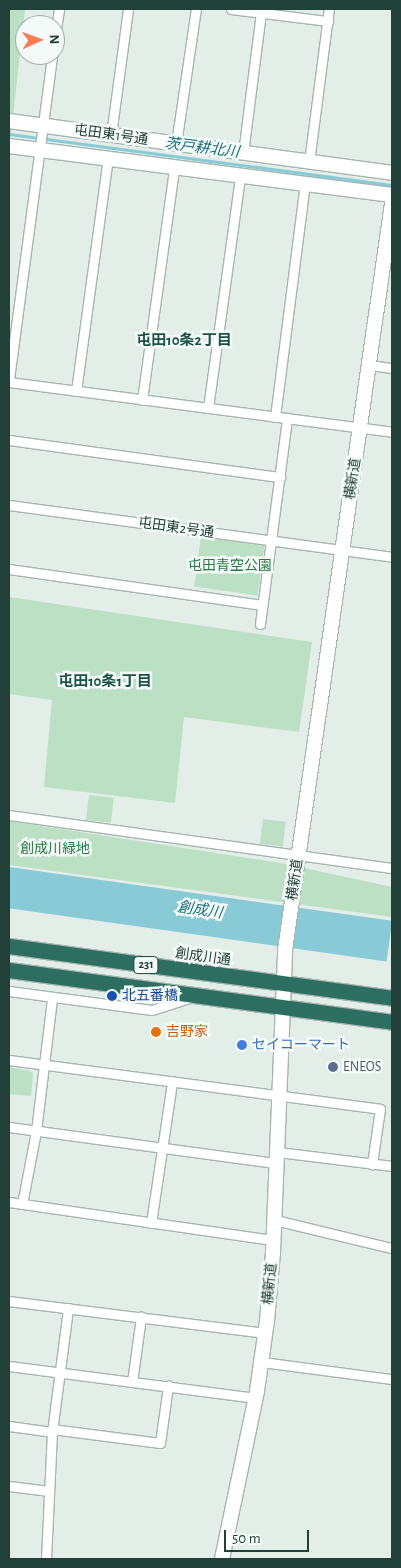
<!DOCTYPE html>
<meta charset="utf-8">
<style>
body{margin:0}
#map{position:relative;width:401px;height:1568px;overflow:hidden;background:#e3eee9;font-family:"Alegreya Sans","Noto Sans JP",sans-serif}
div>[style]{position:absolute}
.green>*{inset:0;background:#bbe0c4;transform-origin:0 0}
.water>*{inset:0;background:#88cad5;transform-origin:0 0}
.stream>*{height:3px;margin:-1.5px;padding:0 1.5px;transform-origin:1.5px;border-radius:1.5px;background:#88cad5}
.roads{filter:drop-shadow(1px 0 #a5b6b0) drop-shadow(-1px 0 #a5b6b0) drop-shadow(0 1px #a5b6b0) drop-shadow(0 -1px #a5b6b0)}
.street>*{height:9px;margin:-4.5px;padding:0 4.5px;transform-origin:4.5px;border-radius:4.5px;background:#fff}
.secondary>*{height:14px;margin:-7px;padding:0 7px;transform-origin:7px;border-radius:7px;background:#fff}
.highway>*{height:15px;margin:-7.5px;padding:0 7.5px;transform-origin:7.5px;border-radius:7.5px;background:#2c6e60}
.dots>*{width:14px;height:14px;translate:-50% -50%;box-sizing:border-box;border:2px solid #f4faf7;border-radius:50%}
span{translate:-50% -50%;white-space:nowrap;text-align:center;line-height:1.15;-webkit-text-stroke:5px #f4faf7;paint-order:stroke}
.shield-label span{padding:1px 4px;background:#f4faf7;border:1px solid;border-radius:4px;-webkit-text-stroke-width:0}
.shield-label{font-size:12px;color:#214037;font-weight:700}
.street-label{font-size:14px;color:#214037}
.park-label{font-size:14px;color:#297947}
.transit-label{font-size:14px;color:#164399}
.left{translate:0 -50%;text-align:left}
.food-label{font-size:14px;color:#c56008}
.shop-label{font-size:14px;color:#366cbe}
.service-label{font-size:14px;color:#4e5e75}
.water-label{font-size:15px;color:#186f7f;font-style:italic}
.neighbourhood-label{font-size:15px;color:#1c5345;font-weight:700}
.frame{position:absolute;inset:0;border:10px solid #214037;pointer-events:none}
.north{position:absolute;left:15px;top:15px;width:50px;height:50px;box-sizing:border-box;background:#f4faf7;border:1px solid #a0b0aa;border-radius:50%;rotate:88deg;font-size:14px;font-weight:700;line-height:20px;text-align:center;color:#214037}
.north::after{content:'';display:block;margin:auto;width:18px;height:22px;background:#f97c55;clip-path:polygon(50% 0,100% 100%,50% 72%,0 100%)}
.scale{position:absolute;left:224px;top:1530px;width:85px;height:22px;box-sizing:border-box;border:2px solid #214037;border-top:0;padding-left:6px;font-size:15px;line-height:18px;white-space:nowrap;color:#214037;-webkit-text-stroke:4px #f4faf7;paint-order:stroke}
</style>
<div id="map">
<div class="green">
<div style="clip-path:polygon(9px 9px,25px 9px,9px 152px)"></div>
<div style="left:201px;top:537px;width:64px;height:50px;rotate:8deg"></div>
<div style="clip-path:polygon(9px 597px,312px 642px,299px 732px,184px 717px,175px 803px,44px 787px,52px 700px,9px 694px)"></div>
<div style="left:89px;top:795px;width:25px;height:25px;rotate:7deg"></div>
<div style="left:263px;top:819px;width:23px;height:25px;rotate:7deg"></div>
<div style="clip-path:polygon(9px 821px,281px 863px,392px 887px,392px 917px,9px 865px)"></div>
<div style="clip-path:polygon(9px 1067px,30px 1071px,33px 1074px,31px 1096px,9px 1094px)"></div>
</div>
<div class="water">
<div style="left:9px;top:867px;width:387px;height:41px;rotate:8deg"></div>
</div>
<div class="stream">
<div style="left:9px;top:134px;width:386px;rotate:7.6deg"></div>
</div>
<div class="roads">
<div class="street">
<div style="left:231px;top:9px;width:98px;rotate:7.1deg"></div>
<div style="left:55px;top:35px;width:26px;rotate:-81deg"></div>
<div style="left:111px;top:135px;width:127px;rotate:-82.3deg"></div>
<div style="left:176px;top:144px;width:136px;rotate:-81.6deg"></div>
<div style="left:243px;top:153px;width:141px;rotate:-82.7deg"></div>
<div style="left:309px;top:162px;width:154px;rotate:-82.6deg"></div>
<div style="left:370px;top:365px;width:22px;rotate:8deg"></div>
<div style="left:9px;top:379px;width:327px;rotate:-82.4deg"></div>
<div style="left:9px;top:382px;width:386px;rotate:7.4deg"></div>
<div style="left:76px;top:391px;width:235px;rotate:-82.2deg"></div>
<div style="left:142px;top:400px;width:234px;rotate:-82.1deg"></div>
<div style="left:208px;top:408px;width:234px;rotate:-82.1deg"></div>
<div style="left:275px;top:417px;width:235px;rotate:-82.7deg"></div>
<div style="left:9px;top:440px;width:274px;rotate:7.8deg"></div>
<div style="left:9px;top:505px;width:387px;rotate:7.7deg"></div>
<div style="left:9px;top:569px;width:256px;rotate:8.1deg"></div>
<div style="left:260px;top:624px;width:208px;rotate:-82.5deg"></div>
<div style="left:9px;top:815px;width:387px;rotate:7.9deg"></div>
<div style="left:9px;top:991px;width:144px;rotate:7.6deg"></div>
<div style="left:152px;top:1010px;width:40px;rotate:-18deg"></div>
<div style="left:9px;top:1060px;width:374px;rotate:7.5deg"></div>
<div style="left:380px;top:1109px;width:56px;rotate:98.3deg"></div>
<div style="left:9px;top:1127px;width:270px;rotate:7.7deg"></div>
<div style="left:278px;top:1152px;width:115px;rotate:7deg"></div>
<div style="left:9px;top:1202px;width:268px;rotate:8.2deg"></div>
<div style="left:22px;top:1204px;width:74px;rotate:-79.1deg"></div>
<div style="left:36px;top:1131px;width:134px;rotate:-83.1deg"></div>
<div style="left:275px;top:1220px;width:120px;rotate:13.5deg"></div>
<div style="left:151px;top:1223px;width:143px;rotate:-81.5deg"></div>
<div style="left:9px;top:1301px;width:258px;rotate:7.1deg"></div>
<div style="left:262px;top:1362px;width:131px;rotate:7.5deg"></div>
<div style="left:9px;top:1366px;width:249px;rotate:7.4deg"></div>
<div style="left:132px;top:1382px;width:66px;rotate:-82.1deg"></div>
<div style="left:9px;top:1426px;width:43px;rotate:7.9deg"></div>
<div style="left:52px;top:1429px;width:109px;rotate:7.4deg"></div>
<div style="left:160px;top:1443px;width:58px;rotate:-82deg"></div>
<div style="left:9px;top:1486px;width:40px;rotate:7.1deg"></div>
<div style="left:46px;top:1559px;width:127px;rotate:-87.3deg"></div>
<div style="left:52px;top:1432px;width:125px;rotate:-82.6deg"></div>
</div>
<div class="secondary">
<div style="left:9px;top:121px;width:387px;rotate:7.7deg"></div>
<div style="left:9px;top:146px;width:386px;rotate:7.3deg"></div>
<div style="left:222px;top:1559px;width:172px;rotate:-78.2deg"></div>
<div style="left:257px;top:1391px;width:71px;rotate:-81.9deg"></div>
<div style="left:267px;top:1321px;width:68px;rotate:-85deg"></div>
<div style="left:273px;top:1253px;width:303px;rotate:-87.7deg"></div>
<div style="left:285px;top:950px;width:755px;rotate:-81.85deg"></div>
</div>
<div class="highway">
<div style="left:9px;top:946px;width:387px;rotate:7.7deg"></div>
<div style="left:9px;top:970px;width:387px;rotate:7.7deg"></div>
</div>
</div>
<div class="dots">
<div style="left:112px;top:996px;background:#1a4fb4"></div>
<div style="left:156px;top:1032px;background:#e8710a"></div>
<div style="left:242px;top:1045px;background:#3f7fe0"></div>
<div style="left:333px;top:1067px;background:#5c6f8a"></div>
</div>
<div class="shield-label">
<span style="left:146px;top:965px">231</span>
</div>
<div class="street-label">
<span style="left:111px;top:135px;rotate:8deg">屯田東1号通</span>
<span style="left:353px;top:479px;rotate:-82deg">横新道</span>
<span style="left:176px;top:528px;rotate:8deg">屯田東2号通</span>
<span style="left:295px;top:880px;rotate:-82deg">横新道</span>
<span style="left:203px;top:957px;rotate:8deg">創成川通</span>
<span style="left:270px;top:1284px;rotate:-85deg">横新道</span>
</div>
<div class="park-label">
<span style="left:230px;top:566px">屯田青空公園</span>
<span style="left:55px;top:849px">創成川緑地</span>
</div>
<div class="transit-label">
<span class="left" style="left:122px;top:996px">北五番橋</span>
</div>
<div class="food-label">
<span class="left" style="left:166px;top:1032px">吉野家</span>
</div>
<div class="shop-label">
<span class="left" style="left:252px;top:1045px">セイコーマート</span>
</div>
<div class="service-label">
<span class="left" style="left:343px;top:1067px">ENEOS</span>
</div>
<div class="water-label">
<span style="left:202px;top:148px;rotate:7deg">茨戸耕北川</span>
<span style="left:200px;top:910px;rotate:8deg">創成川</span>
</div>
<div class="neighbourhood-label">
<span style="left:184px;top:341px">屯田10条2丁目</span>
<span style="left:105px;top:682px">屯田10条1丁目</span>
</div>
<div class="frame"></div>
<div class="north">N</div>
<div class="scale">50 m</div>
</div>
